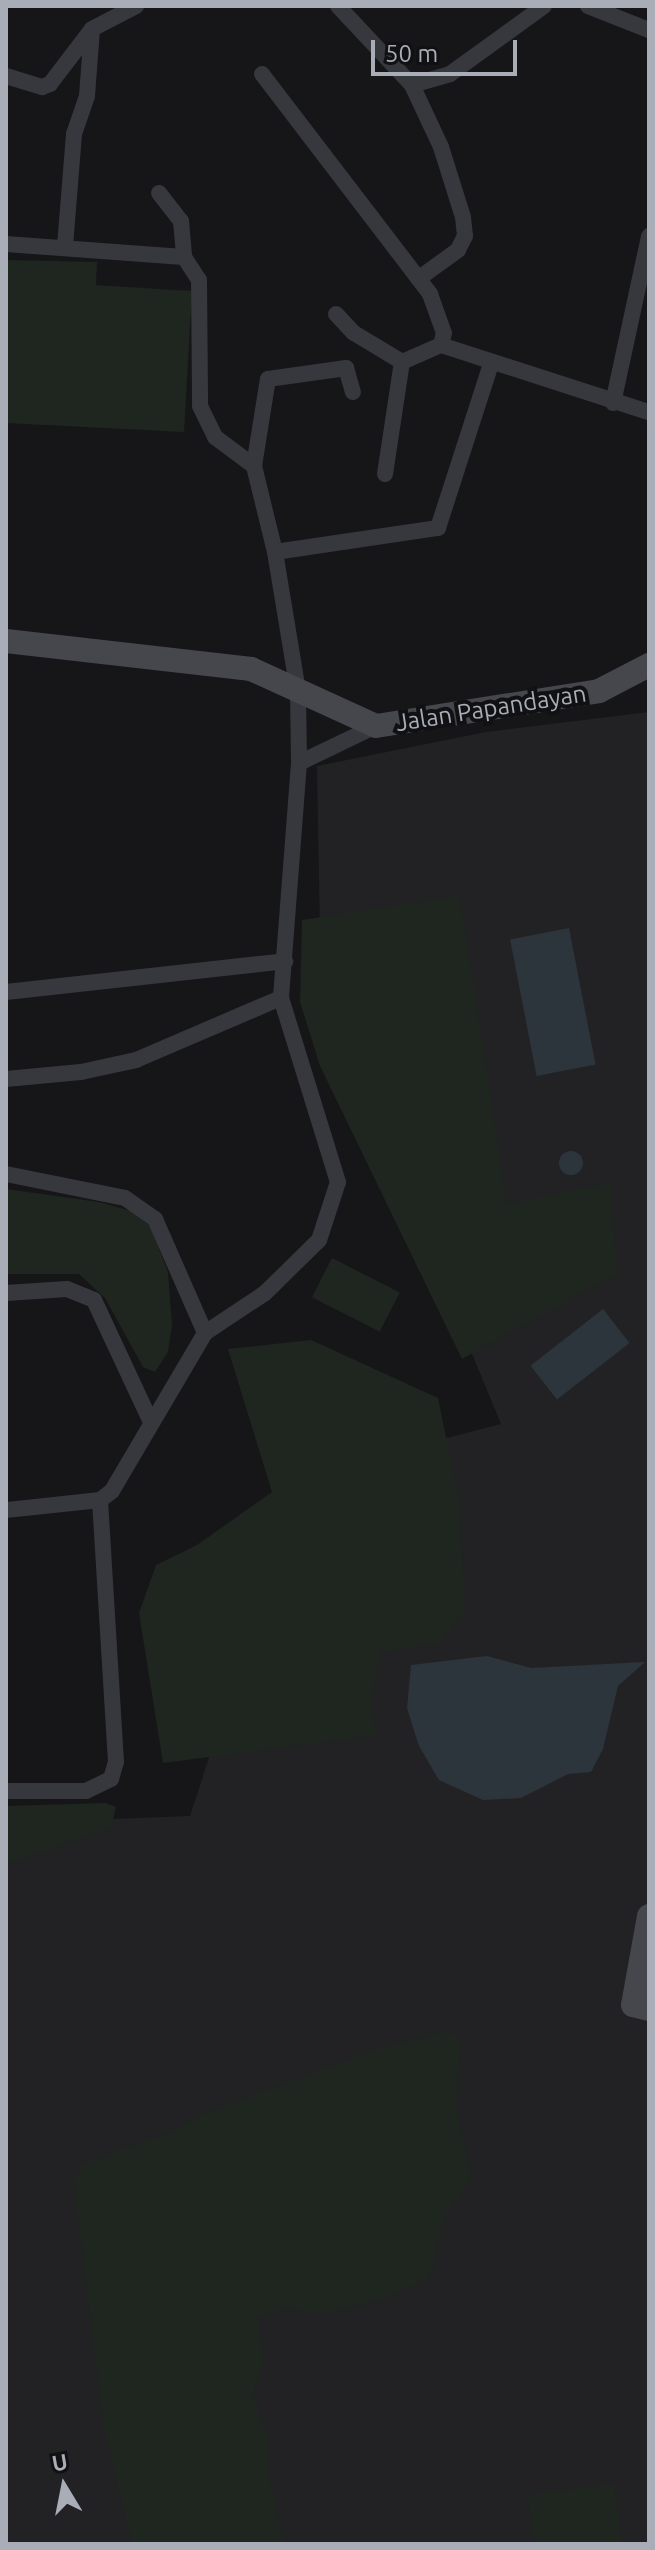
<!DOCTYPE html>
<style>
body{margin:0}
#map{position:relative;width:655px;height:2550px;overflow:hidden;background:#161618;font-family:Ubuntu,sans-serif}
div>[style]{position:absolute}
.built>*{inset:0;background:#222225}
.green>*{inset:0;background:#1e261f;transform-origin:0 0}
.water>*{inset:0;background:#2c353c;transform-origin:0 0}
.round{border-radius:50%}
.street>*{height:16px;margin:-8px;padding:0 8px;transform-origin:8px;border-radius:8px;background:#37383d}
.secondary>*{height:24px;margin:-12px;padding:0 12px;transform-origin:12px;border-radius:12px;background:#45474d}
span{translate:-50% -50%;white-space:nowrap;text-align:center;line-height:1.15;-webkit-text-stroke:8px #111113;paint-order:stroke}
.street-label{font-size:24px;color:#a8adb8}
.frame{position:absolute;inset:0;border:8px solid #a8adb8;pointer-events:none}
.north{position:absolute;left:24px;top:2446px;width:80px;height:80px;-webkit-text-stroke:6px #111113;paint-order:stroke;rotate:350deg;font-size:22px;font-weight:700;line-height:32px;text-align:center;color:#a8adb8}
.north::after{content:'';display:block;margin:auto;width:28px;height:36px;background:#a8adb8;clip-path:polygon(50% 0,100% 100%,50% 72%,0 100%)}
.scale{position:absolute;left:371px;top:40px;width:146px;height:36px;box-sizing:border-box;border:4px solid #a8adb8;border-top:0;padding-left:10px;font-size:24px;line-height:28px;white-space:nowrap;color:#a8adb8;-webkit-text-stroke:6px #111113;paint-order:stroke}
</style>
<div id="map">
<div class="built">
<div style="clip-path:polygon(649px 712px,649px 2544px,6px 2544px,6px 1823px,190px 1816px,227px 1702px,435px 1441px,501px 1424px,321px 988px,317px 766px,486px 732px)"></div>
</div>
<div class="green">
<div style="clip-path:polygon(6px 260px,97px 262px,96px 285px,192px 291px,184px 432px,6px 423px)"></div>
<div style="clip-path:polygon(460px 896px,507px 1204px,611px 1183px,617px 1274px,462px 1359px,320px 1066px,300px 1002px,302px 920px)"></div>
<div style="clip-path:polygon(6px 1189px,99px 1202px,131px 1211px,150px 1226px,168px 1272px,172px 1325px,168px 1352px,155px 1372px,143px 1367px,105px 1298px,79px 1274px,6px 1274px)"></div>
<div style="left:332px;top:1258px;width:76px;height:44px;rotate:27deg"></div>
<div style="clip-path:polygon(311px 1340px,438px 1398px,461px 1510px,464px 1614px,438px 1643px,380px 1652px,370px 1706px,378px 1735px,163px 1763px,139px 1613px,156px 1565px,197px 1545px,272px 1492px,228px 1349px)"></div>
<div style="clip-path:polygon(106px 1803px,116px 1807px,111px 1828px,6px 1864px,6px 1806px)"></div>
<div style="clip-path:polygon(448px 2030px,460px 2040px,456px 2107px,472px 2177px,445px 2216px,430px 2278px,385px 2299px,329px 2313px,284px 2309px,257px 2316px,264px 2360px,253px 2395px,268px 2441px,268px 2469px,284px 2544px,132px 2544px,104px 2428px,73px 2178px,83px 2164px,169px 2133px,202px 2114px,376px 2050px)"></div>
<div style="clip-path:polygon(614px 2484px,622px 2544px,534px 2544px,527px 2495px)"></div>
</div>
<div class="water">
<div style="left:569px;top:928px;width:139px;height:60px;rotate:79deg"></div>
<div class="round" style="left:559px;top:1151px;width:24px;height:24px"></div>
<div style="left:603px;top:1309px;width:43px;height:92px;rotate:52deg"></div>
<div style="clip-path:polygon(487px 1656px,531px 1668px,645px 1662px,618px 1686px,603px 1749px,591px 1772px,568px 1774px,521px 1798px,483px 1800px,439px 1780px,419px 1746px,407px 1708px,411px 1665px)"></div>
</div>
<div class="street">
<div style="left:338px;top:6px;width:108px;rotate:46.9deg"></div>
<div style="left:412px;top:85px;width:68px;rotate:64.9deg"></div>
<div style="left:441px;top:147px;width:73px;rotate:72.6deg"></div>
<div style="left:463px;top:217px;width:19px;rotate:84deg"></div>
<div style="left:465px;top:236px;width:16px;rotate:117deg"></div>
<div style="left:458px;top:250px;width:49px;rotate:144.1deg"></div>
<div style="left:588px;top:6px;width:66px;rotate:21.5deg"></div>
<div style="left:262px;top:74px;width:277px;rotate:52.6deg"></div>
<div style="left:430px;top:294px;width:41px;rotate:70.3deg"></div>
<div style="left:444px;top:333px;width:12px;rotate:104deg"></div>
<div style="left:441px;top:345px;width:219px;rotate:17.9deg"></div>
<div style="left:6px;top:76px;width:38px;rotate:17deg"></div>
<div style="left:42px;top:87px;width:9px;rotate:-21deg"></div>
<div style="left:50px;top:84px;width:69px;rotate:-52.6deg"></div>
<div style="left:92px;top:29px;width:50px;rotate:-27.6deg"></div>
<div style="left:412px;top:85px;width:40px;rotate:-16deg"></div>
<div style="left:450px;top:74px;width:116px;rotate:-35.9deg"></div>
<div style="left:159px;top:193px;width:36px;rotate:52deg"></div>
<div style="left:181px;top:221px;width:36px;rotate:85deg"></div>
<div style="left:6px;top:244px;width:178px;rotate:4.2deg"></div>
<div style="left:184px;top:257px;width:27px;rotate:57deg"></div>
<div style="left:199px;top:280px;width:126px;rotate:89.5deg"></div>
<div style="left:200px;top:406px;width:34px;rotate:64deg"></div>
<div style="left:215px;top:437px;width:49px;rotate:36.6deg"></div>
<div style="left:254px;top:466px;width:89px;rotate:76.3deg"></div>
<div style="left:275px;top:552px;width:141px;rotate:80.6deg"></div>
<div style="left:298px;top:691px;width:72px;rotate:89.2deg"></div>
<div style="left:299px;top:763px;width:236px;rotate:94.4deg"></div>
<div style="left:281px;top:998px;width:193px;rotate:72.8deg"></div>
<div style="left:338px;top:1182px;width:61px;rotate:108.1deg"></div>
<div style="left:319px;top:1240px;width:76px;rotate:135.5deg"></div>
<div style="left:265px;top:1293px;width:72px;rotate:146.3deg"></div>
<div style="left:205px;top:1333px;width:183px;rotate:120.5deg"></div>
<div style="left:112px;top:1491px;width:15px;rotate:143deg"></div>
<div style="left:100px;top:1500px;width:95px;rotate:173.9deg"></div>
<div style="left:65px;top:246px;width:112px;rotate:-85.4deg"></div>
<div style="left:74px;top:134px;width:40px;rotate:-71.1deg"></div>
<div style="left:87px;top:96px;width:67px;rotate:-85.7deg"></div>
<div style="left:336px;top:314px;width:26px;rotate:47deg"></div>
<div style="left:354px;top:333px;width:56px;rotate:31.1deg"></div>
<div style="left:613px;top:403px;width:171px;rotate:-77.8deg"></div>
<div style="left:254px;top:466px;width:88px;rotate:-80.9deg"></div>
<div style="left:268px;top:379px;width:79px;rotate:-8deg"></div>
<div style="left:346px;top:368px;width:25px;rotate:74deg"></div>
<div style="left:385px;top:474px;width:113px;rotate:-81.4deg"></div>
<div style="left:402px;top:362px;width:43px;rotate:-23.6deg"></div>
<div style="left:275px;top:552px;width:165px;rotate:-8.4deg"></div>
<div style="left:438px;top:528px;width:172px;rotate:-72.1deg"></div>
<div style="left:299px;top:763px;width:85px;rotate:-25.7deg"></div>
<div style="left:6px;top:992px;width:281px;rotate:-6.3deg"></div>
<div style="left:6px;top:1079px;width:75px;rotate:-5.3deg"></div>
<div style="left:81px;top:1072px;width:56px;rotate:-12.3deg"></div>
<div style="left:136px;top:1060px;width:158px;rotate:-23.2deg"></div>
<div style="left:6px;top:1174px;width:121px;rotate:11.4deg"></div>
<div style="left:125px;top:1198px;width:37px;rotate:35deg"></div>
<div style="left:155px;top:1219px;width:124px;rotate:66.3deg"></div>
<div style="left:6px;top:1293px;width:61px;rotate:-3.8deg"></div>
<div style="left:67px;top:1289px;width:29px;rotate:22deg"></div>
<div style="left:94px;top:1300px;width:135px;rotate:65deg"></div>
<div style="left:6px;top:1791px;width:80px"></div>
<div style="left:86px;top:1791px;width:28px;rotate:-26deg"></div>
<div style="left:111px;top:1779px;width:18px;rotate:-74deg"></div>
<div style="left:116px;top:1762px;width:262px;rotate:-93.5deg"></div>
</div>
<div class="secondary">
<div style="left:6px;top:641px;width:247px;rotate:6.5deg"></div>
<div style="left:251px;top:669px;width:137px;rotate:24.5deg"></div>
<div style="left:376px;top:726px;width:226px;rotate:-8.9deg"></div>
<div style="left:599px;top:691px;width:56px;rotate:-27.5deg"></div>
<div style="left:649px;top:1916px;width:90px;rotate:100.2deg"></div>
<div style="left:633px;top:2005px;width:16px;rotate:14deg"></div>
</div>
<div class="street-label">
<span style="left:491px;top:708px;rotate:-9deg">Jalan Papandayan</span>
</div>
<div class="frame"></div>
<div class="north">U</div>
<div class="scale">50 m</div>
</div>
